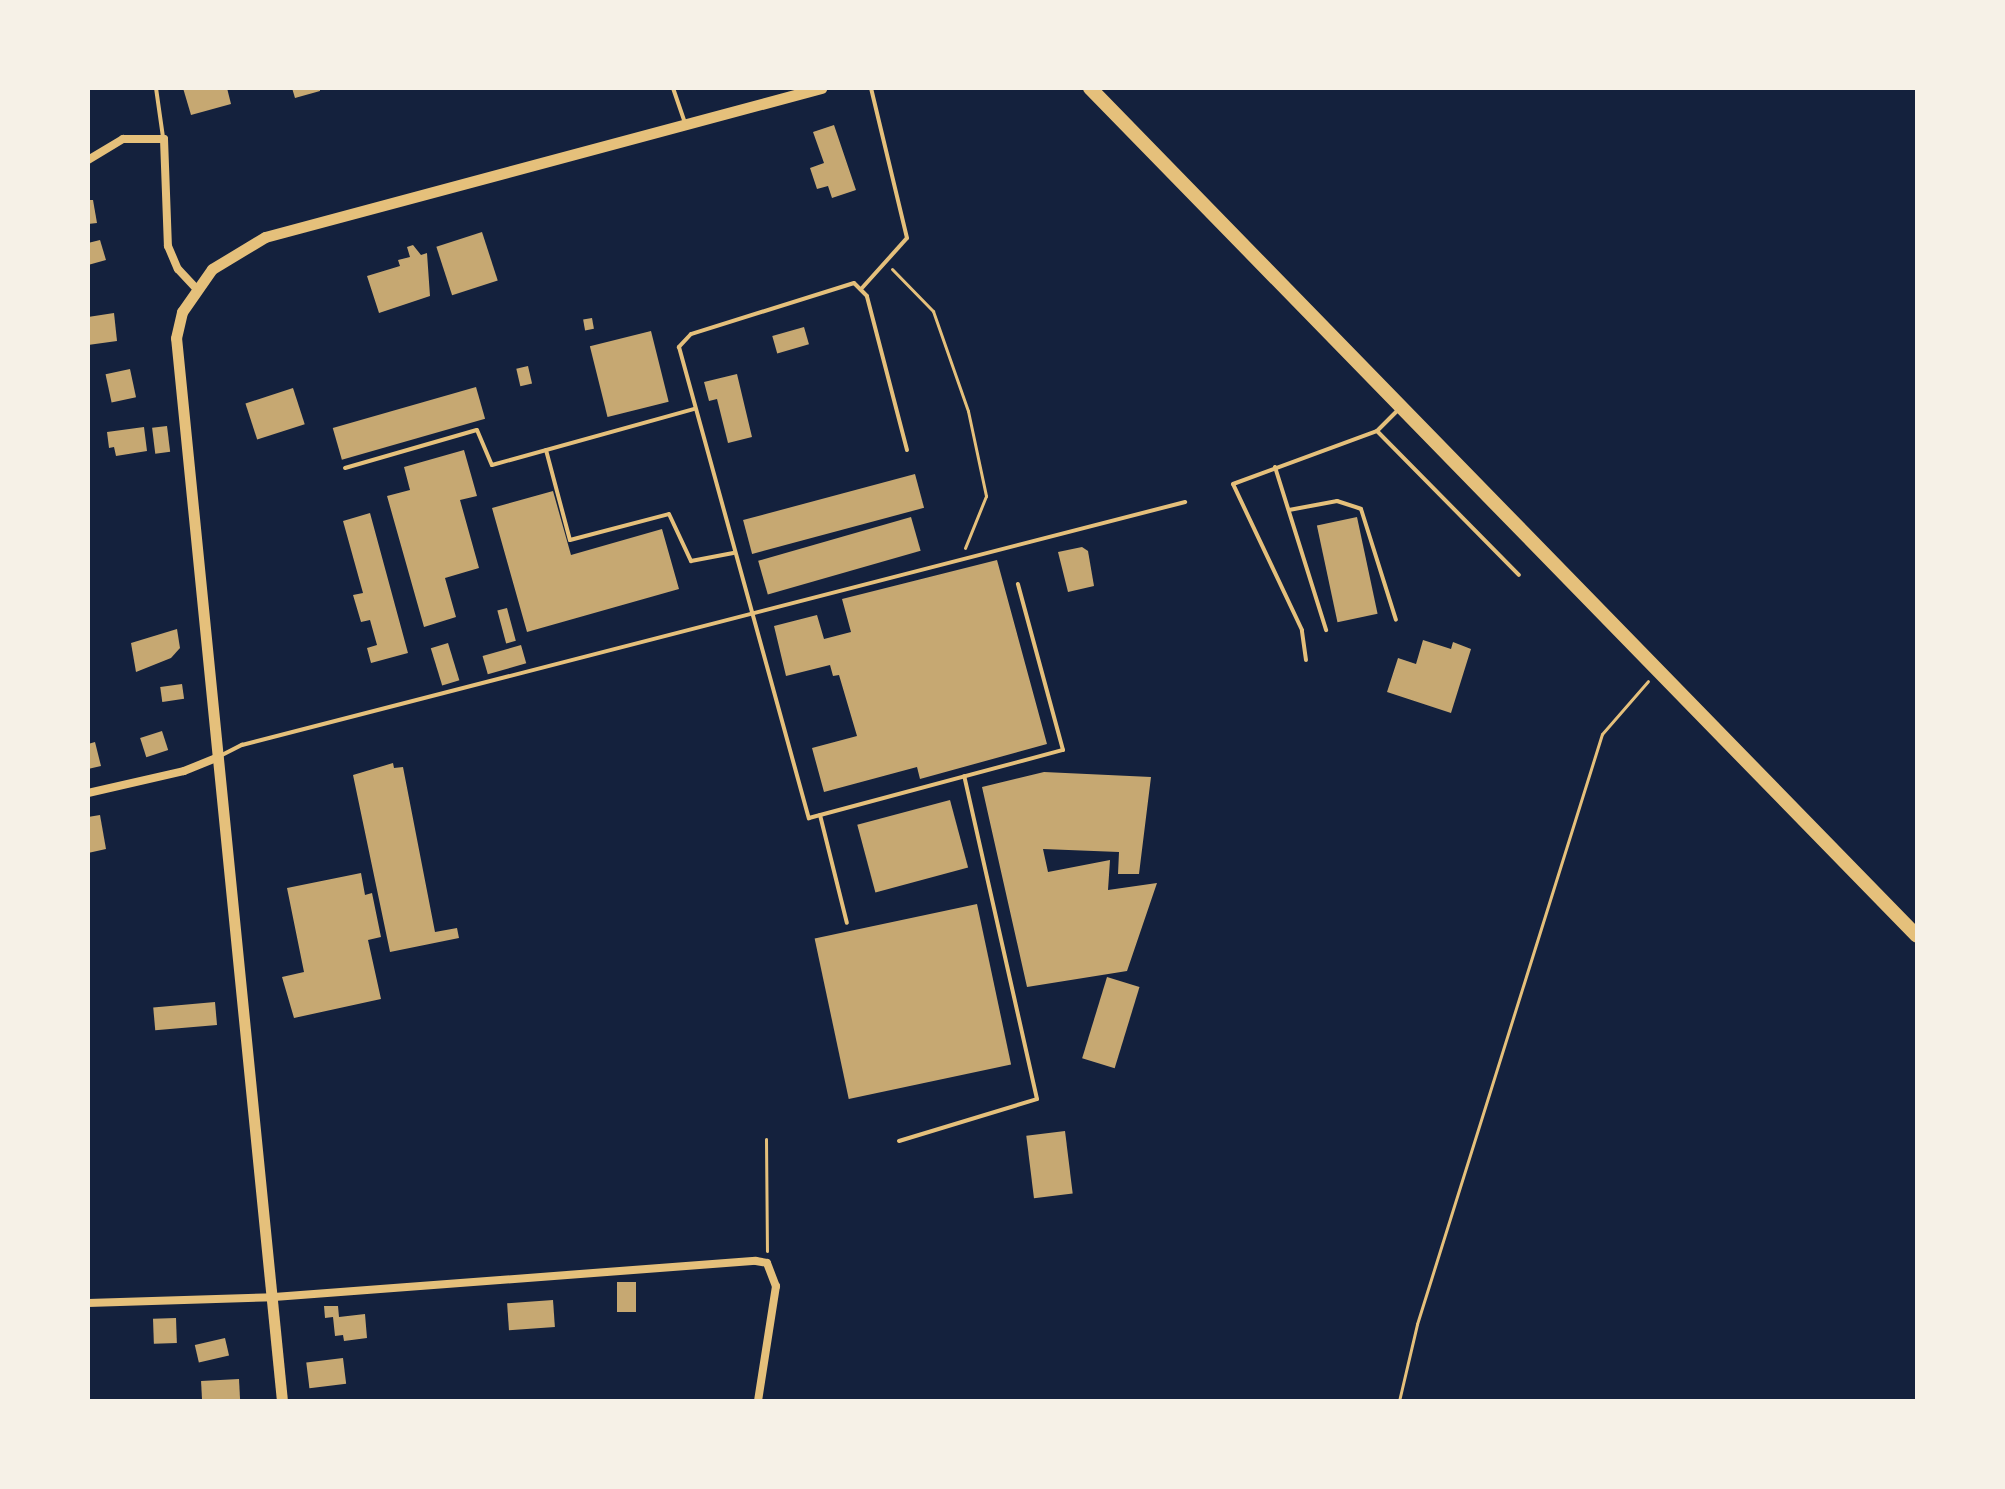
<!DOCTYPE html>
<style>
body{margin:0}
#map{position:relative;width:2005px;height:1489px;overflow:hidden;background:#14213d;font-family:Spectral,serif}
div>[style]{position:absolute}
.building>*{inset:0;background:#c6a872;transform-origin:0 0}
.path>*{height:3px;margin:-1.5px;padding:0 1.5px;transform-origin:1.5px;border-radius:1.5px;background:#e5c07b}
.service>*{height:4px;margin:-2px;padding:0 2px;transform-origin:2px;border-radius:2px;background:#e5c07b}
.minor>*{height:8px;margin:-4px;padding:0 4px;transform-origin:4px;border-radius:4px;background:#e5c07b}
.tertiary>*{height:11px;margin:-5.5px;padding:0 5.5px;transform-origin:5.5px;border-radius:5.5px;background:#e5c07b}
.primary>*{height:14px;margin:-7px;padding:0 7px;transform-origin:7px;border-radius:7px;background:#e5c07b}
span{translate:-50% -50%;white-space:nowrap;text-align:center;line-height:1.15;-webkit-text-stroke:7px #f6f1e7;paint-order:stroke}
.frame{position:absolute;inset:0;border:90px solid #f6f1e7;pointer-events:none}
</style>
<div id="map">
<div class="building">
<div style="clip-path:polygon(183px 88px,227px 88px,231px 104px,191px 115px)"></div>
<div style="clip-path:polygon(292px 88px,320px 88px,320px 91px,295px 98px)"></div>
<div style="clip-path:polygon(834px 125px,856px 190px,832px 198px,828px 186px,817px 189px,810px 168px,824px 163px,813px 132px)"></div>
<div style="clip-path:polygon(88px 200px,93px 200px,97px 223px,88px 224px)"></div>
<div style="left:482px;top:232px;width:51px;height:48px;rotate:72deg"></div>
<div style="clip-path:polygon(100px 240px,106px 260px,88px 265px,88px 243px)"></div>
<div style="clip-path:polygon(413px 245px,421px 255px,427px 253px,430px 296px,379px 313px,367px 276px,400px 266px,398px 260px,410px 257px,407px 247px)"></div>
<div style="clip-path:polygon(114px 313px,117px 341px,88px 345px,88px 317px)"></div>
<div style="left:592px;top:318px;width:11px;height:9px;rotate:80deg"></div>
<div style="left:804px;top:327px;width:18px;height:33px;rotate:74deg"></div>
<div style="left:651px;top:331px;width:73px;height:63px;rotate:76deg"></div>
<div style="left:528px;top:366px;width:18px;height:12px;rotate:77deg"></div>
<div style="left:130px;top:369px;width:29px;height:25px;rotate:78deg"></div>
<div style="clip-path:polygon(737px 374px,752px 437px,728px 443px,717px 399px,709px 401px,704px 382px)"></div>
<div style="left:476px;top:387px;width:33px;height:149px;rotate:74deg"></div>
<div style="left:293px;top:388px;width:38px;height:50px;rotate:72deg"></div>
<div style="left:167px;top:426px;width:26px;height:15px;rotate:83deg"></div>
<div style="clip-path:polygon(144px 427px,147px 451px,116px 456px,114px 447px,109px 448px,107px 432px)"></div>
<div style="clip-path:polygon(464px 450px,477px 496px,460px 500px,479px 568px,445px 578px,456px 617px,424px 627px,387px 496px,410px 490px,404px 467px)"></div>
<div style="left:915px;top:474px;width:35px;height:178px;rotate:75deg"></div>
<div style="clip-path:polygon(553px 491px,571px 555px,662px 529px,679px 589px,527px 632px,492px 508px)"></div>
<div style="clip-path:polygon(370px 513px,408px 653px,371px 663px,367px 648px,377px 645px,370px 620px,361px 622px,353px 595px,363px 593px,343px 521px)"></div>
<div style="left:911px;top:517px;width:35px;height:159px;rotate:74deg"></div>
<div style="left:1357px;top:517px;width:99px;height:41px;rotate:78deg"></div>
<div style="clip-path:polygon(1082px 547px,1088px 551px,1094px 586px,1068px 592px,1058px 552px)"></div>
<div style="clip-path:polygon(997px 560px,1047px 744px,920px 779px,917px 767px,824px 792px,812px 748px,857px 736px,839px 675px,833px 676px,830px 665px,786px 676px,774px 626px,817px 615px,824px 639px,851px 632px,842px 599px)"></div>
<div style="left:507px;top:608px;width:34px;height:10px;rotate:75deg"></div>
<div style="clip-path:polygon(177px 629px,180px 648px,171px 658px,136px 672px,131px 643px)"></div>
<div style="clip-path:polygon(1423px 640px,1451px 649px,1453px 642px,1471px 649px,1451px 713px,1387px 692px,1398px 658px,1416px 664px)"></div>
<div style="left:448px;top:643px;width:39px;height:18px;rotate:73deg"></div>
<div style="left:521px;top:645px;width:19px;height:40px;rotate:74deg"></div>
<div style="left:182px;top:684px;width:15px;height:22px;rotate:82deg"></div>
<div style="left:162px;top:731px;width:20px;height:23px;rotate:72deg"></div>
<div style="clip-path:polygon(95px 742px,101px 766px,88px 769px,88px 744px)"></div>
<div style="clip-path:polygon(393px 763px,394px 768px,403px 767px,435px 932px,457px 928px,459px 938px,390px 952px,353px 775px)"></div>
<div style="clip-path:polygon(1044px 772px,1151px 777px,1139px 874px,1118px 874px,1119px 852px,1043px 849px,1048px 872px,1110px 860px,1108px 890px,1157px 883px,1127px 971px,1027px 987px,982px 787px)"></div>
<div style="left:950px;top:800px;width:70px;height:96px;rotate:75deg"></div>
<div style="clip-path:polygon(100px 815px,106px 849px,88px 853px,88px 817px)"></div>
<div style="clip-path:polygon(361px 873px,365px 895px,372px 893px,381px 937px,368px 940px,381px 999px,294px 1018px,282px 977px,304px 972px,287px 888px)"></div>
<div style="left:977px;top:904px;width:164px;height:166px;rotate:78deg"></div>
<div style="left:1107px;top:977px;width:34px;height:85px;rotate:17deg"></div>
<div style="left:215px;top:1002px;width:23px;height:62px;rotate:85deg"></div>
<div style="left:1065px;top:1131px;width:63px;height:39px;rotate:83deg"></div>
<div style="left:617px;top:1282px;width:19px;height:30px"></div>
<div style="left:553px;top:1300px;width:27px;height:46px;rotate:86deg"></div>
<div style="clip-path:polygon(324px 1306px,338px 1306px,339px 1317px,365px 1314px,367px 1338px,344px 1341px,343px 1335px,335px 1336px,333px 1317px,325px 1318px)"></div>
<div style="left:176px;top:1318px;width:25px;height:23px;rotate:88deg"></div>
<div style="left:225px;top:1338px;width:18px;height:31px;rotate:77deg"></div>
<div style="left:343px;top:1358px;width:26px;height:37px;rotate:83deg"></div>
<div style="left:239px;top:1379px;width:22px;height:38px;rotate:87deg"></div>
</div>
<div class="path">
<div style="left:892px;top:269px;width:59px;rotate:45.7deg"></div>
<div style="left:933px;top:311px;width:106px;rotate:70.7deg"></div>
<div style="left:968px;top:411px;width:87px;rotate:78deg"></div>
<div style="left:986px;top:496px;width:56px;rotate:112deg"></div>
<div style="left:766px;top:1139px;width:112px;rotate:89.5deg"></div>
<div style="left:1399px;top:1401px;width:79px;rotate:-76.8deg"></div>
<div style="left:1417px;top:1324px;width:618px;rotate:-72.59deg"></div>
<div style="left:1602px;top:734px;width:70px;rotate:-49deg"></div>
</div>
<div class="service">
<div style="left:156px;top:88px;width:49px;rotate:81.9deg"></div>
<div style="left:673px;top:88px;width:36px;rotate:71deg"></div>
<div style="left:862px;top:288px;width:67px;rotate:-48deg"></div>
<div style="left:907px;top:238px;width:154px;rotate:-103.5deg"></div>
<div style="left:1377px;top:431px;width:202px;rotate:45.4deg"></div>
<div style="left:546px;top:450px;width:93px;rotate:75.1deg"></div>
<div style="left:570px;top:540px;width:102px;rotate:-14.7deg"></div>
<div style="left:669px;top:514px;width:52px;rotate:64.9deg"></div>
<div style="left:691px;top:561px;width:43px;rotate:-10.8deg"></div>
<div style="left:907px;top:450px;width:159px;rotate:-104.6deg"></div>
<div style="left:867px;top:296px;width:18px;rotate:-135deg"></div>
<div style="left:854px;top:283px;width:171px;rotate:162.6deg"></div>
<div style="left:691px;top:334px;width:18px;rotate:133deg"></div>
<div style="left:679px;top:347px;width:489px;rotate:74.6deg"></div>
<div style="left:809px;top:818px;width:263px;rotate:-15deg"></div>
<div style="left:1063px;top:750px;width:172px;rotate:-105.2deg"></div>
<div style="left:1275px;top:467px;width:171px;rotate:72.6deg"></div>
<div style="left:345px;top:468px;width:137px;rotate:-16.1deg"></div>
<div style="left:477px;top:430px;width:38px;rotate:67deg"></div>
<div style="left:492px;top:465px;width:210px;rotate:-15.5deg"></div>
<div style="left:1289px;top:510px;width:49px;rotate:-10.6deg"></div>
<div style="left:1337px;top:501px;width:25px;rotate:18deg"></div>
<div style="left:1361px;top:509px;width:116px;rotate:72.5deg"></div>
<div style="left:1306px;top:660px;width:30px;rotate:-98deg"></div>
<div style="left:1302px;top:630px;width:161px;rotate:-115.3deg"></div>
<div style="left:1233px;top:484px;width:153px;rotate:-20.2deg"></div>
<div style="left:1377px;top:431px;width:30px;rotate:-45deg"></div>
<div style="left:220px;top:756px;width:25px;rotate:-27deg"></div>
<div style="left:242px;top:745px;width:974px;rotate:-14.45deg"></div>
<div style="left:820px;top:815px;width:111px;rotate:76deg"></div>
<div style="left:899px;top:1141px;width:144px;rotate:-16.9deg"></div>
<div style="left:1037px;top:1099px;width:331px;rotate:-102.7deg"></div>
</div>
<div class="minor">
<div style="left:88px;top:160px;width:41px;rotate:-31deg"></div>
<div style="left:123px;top:139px;width:41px"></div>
<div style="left:164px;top:139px;width:107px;rotate:87.9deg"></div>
<div style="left:168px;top:246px;width:25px;rotate:67deg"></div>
<div style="left:178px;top:269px;width:25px;rotate:47deg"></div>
<div style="left:88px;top:793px;width:98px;rotate:-12.9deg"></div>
<div style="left:184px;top:771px;width:38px;rotate:-22deg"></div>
<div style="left:88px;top:1303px;width:186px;rotate:-1.8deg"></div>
<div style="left:274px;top:1297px;width:483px;rotate:-4.3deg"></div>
<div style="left:756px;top:1261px;width:11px;rotate:10deg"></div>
<div style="left:767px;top:1263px;width:25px;rotate:69deg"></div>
<div style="left:776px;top:1286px;width:116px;rotate:98.9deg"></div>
</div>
<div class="tertiary">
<div style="left:282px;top:1401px;width:1068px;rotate:-95.69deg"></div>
<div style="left:176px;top:338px;width:27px;rotate:-77deg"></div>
<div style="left:182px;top:312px;width:52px;rotate:-55.1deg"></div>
<div style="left:212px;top:269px;width:62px;rotate:-31.1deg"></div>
<div style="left:265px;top:237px;width:576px;rotate:-15deg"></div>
</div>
<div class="primary">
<div style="left:1090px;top:88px;width:1184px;rotate:45.72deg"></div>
</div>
<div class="frame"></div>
</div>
